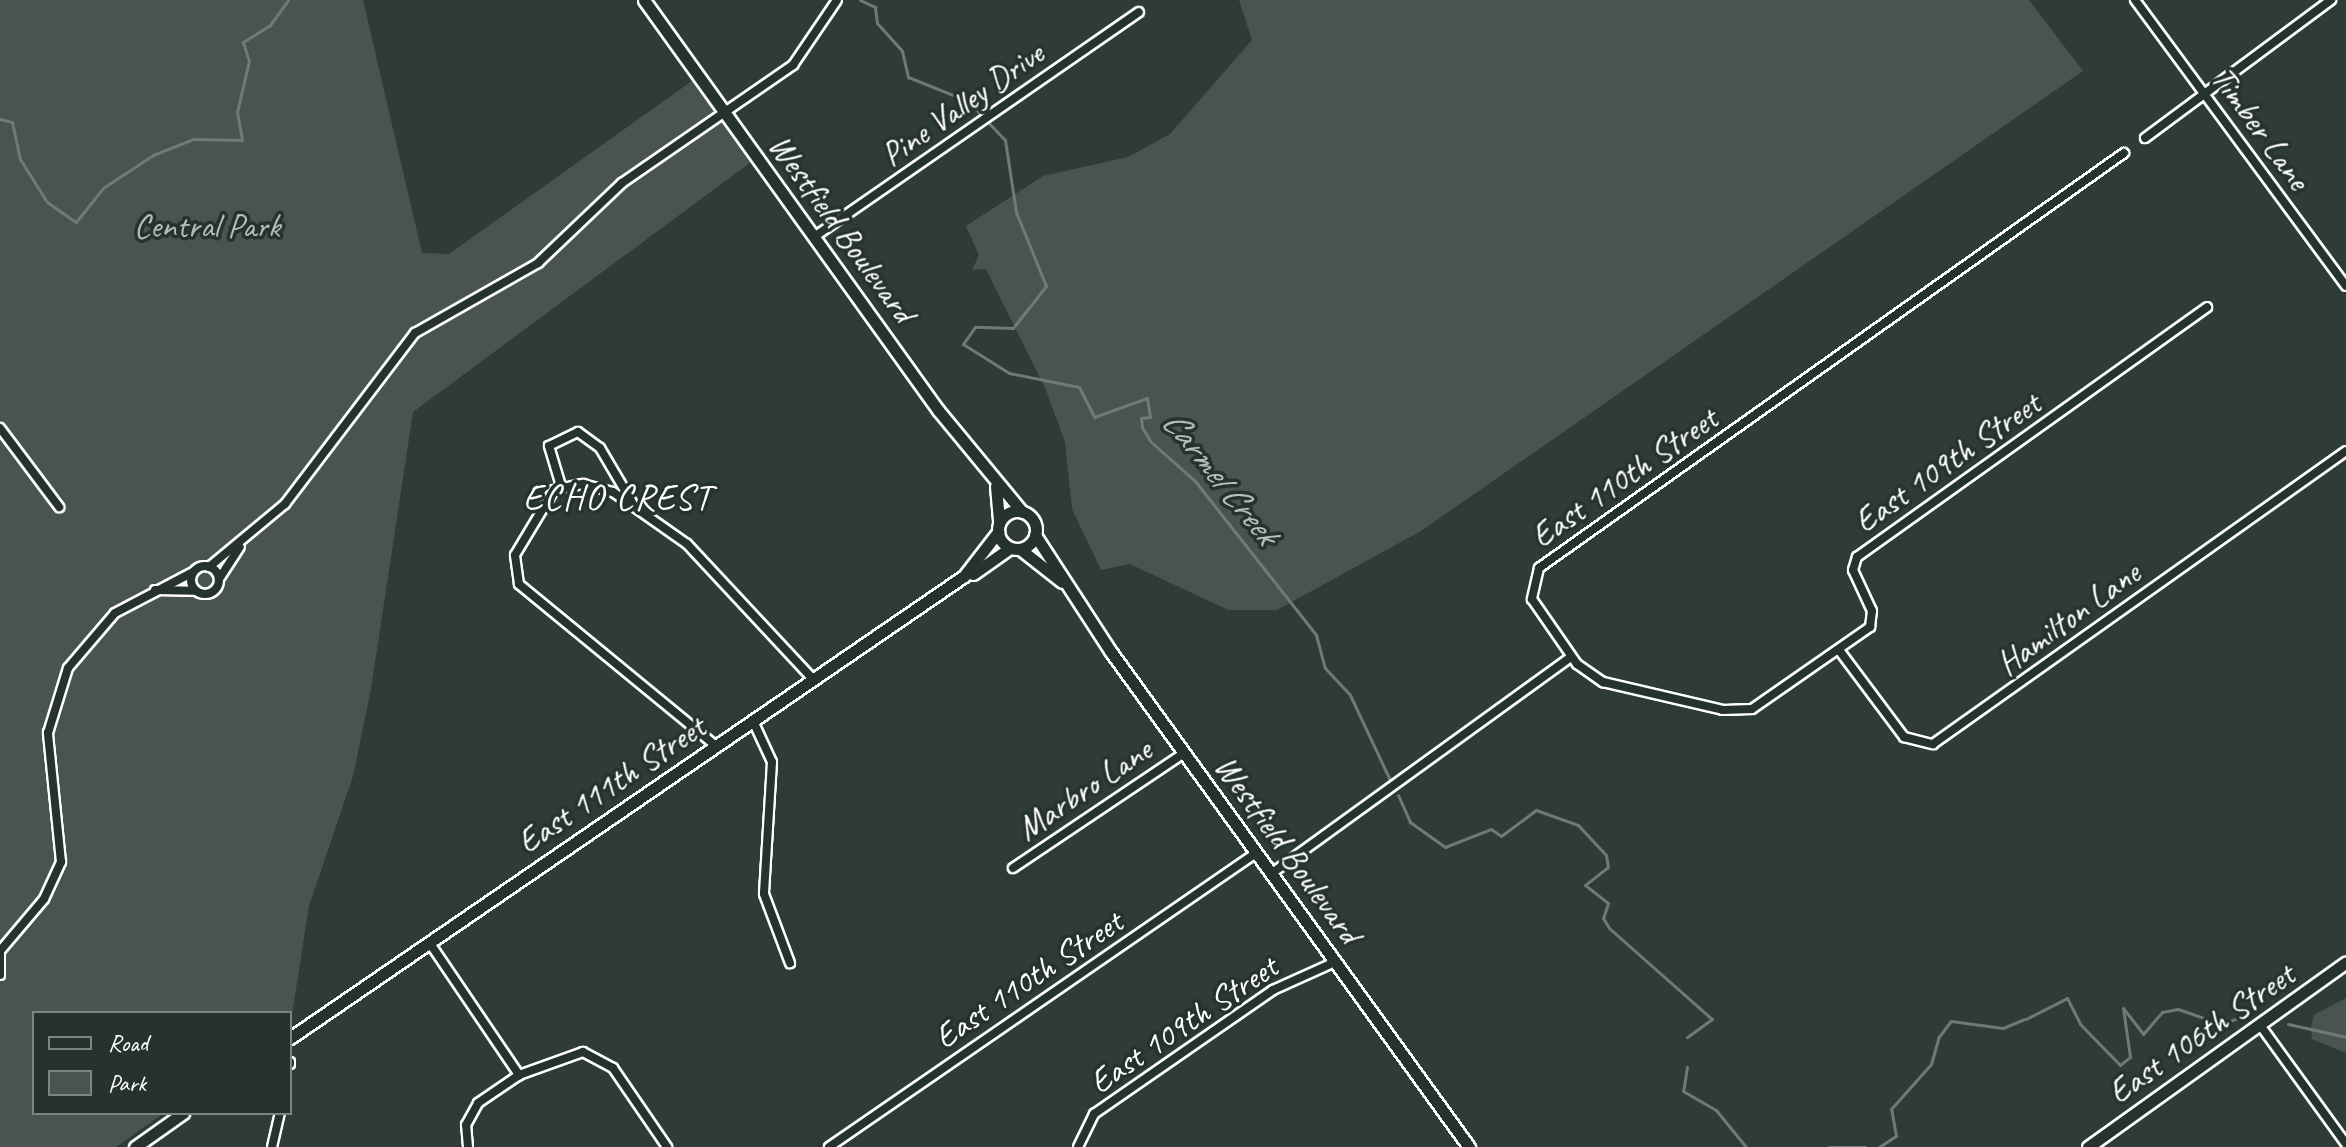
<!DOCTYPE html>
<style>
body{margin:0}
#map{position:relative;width:2346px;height:1147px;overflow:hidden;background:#2f3b35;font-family:Caveat,sans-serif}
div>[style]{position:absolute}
.green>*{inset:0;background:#4a544f}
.stream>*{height:3px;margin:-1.5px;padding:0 1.5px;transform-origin:1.5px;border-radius:1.5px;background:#707975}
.roads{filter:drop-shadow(2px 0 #fff) drop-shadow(-2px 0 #fff) drop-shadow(0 2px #fff) drop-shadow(0 -2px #fff)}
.street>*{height:8px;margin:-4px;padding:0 4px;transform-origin:4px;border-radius:4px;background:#26332d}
.street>.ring{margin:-4px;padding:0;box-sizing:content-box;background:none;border:8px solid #26332d;border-radius:50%}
.secondary>*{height:11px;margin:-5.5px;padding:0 5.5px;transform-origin:5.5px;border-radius:5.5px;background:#26332d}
.secondary>.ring{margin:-5.5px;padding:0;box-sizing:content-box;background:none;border:11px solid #26332d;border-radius:50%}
span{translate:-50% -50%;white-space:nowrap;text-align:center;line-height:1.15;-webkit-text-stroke:7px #26332d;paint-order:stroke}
.street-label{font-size:34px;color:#fff}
.park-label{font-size:34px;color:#b7bbb9}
.water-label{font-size:36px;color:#b8bcba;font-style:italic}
.neighbourhood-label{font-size:36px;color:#fff;letter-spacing:2px}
.legend{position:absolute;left:32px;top:1011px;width:260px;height:104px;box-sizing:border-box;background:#26332d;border:2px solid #7d8581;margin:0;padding:10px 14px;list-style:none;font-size:24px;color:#fff}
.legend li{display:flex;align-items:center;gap:16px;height:40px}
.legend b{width:40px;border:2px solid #7d8581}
</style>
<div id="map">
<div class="green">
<div style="clip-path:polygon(0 0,363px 0,422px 253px,449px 254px,692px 81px,751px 162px,413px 412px,371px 689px,353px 776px,309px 906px,291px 1021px,290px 1013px,34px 1013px,34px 1113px,164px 1113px,116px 1147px,0 1147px)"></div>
<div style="clip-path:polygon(1239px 0,2029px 0,2083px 71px,1421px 531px,1277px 610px,1228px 610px,1130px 564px,1101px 570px,1072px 509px,1065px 442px,1046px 390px,986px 269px,972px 270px,979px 255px,966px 226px,1043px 176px,1128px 157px,1170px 134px,1252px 40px)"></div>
<div style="clip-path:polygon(2346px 998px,2346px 1053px,2312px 1039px,2311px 1027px,2314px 1015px)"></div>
</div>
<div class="stream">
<div style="left:860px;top:0;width:17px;rotate:25deg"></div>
<div style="left:875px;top:7px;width:16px;rotate:83deg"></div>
<div style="left:877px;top:23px;width:38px;rotate:48deg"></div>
<div style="left:902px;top:51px;width:27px;rotate:77deg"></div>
<div style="left:908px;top:77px;width:65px;rotate:21.8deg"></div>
<div style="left:968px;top:101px;width:54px;rotate:46.5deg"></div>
<div style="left:1005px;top:140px;width:73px;rotate:81.3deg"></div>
<div style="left:1016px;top:212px;width:80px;rotate:67.9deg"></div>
<div style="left:1046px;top:286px;width:53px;rotate:128.2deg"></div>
<div style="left:1013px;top:328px;width:38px;rotate:-178deg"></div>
<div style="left:975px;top:327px;width:21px;rotate:125deg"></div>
<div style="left:963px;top:344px;width:54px;rotate:32.2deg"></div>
<div style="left:1009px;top:373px;width:71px;rotate:11.3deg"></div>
<div style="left:1079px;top:387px;width:34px;rotate:63deg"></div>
<div style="left:1094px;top:417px;width:56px;rotate:-19.7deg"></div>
<div style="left:1147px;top:398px;width:19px;rotate:81deg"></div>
<div style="left:1150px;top:417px;width:9px;rotate:174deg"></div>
<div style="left:1141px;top:418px;width:9px;rotate:84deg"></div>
<div style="left:1142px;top:427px;width:16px;rotate:60deg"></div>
<div style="left:1150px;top:441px;width:60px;rotate:41.6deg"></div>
<div style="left:1195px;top:481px;width:196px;rotate:51.8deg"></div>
<div style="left:1316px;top:635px;width:34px;rotate:75deg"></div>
<div style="left:1325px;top:668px;width:37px;rotate:47deg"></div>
<div style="left:1350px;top:695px;width:94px;rotate:64.8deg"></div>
<div style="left:0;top:119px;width:12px;rotate:14deg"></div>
<div style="left:12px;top:122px;width:38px;rotate:78deg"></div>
<div style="left:20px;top:159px;width:51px;rotate:57.9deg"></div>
<div style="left:47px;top:202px;width:35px;rotate:35deg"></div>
<div style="left:76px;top:222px;width:43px;rotate:-51.5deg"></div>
<div style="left:103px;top:188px;width:60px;rotate:-33.4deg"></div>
<div style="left:153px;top:155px;width:43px;rotate:-21.8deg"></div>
<div style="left:193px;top:139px;width:49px;rotate:1.2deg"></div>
<div style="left:242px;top:140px;width:28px;rotate:-100deg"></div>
<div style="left:237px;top:112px;width:52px;rotate:-76.8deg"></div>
<div style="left:249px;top:61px;width:20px;rotate:-108deg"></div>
<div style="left:243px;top:42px;width:32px;rotate:-32deg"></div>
<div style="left:270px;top:25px;width:31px;rotate:-54deg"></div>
<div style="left:1398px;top:795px;width:30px;rotate:66deg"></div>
<div style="left:1410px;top:822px;width:43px;rotate:35.5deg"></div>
<div style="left:1445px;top:847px;width:49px;rotate:-21.4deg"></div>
<div style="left:1491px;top:829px;width:12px;rotate:35deg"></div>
<div style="left:1501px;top:836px;width:44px;rotate:-36.6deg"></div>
<div style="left:1536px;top:810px;width:45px;rotate:19.7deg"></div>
<div style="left:1578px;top:825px;width:41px;rotate:47deg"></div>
<div style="left:1606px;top:855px;width:12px;rotate:81deg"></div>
<div style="left:1608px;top:867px;width:29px;rotate:142deg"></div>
<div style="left:1585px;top:885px;width:29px;rotate:38deg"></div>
<div style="left:1608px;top:903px;width:16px;rotate:108deg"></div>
<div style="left:1603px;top:918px;width:12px;rotate:59deg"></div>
<div style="left:1609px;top:928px;width:137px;rotate:41.5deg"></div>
<div style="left:1712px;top:1019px;width:31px;rotate:144deg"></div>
<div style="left:2026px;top:1019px;width:46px;rotate:-27.1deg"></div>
<div style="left:2067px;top:998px;width:29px;rotate:63deg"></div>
<div style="left:2080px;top:1024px;width:57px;rotate:45.7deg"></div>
<div style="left:2120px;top:1065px;width:13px;rotate:-39deg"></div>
<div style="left:2130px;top:1057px;width:49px;rotate:-98.1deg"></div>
<div style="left:2123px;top:1008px;width:33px;rotate:52deg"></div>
<div style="left:2143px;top:1034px;width:29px;rotate:-49deg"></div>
<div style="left:2162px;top:1012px;width:16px;rotate:-11deg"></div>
<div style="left:2178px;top:1009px;width:46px;rotate:19.2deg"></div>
<div style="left:2221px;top:1024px;width:24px;rotate:-19deg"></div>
<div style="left:2288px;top:1024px;width:59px;rotate:12.6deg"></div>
<div style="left:1938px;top:1038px;width:21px;rotate:-53deg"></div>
<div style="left:1951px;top:1021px;width:52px;rotate:7.7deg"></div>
<div style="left:2003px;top:1028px;width:23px;rotate:-23deg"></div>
<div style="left:1687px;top:1067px;width:24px;rotate:99deg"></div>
<div style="left:1683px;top:1091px;width:38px;rotate:30deg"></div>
<div style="left:1716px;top:1110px;width:48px;rotate:51deg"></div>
<div style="left:1828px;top:1147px;width:37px"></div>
<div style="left:1879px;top:1147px;width:20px;rotate:-33deg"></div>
<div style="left:1896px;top:1136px;width:27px;rotate:-100deg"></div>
<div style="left:1891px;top:1109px;width:60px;rotate:-48.4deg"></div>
<div style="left:1931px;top:1064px;width:26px;rotate:-74deg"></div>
</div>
<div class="roads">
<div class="street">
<div style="left:2135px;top:0;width:355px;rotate:53.6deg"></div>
<div style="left:2145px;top:138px;width:232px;rotate:-36.6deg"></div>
<div style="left:2124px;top:153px;width:717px;rotate:144.65deg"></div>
<div style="left:1539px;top:568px;width:32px;rotate:103deg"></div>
<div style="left:1532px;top:599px;width:79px;rotate:55.3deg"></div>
<div style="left:1577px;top:664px;width:32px;rotate:35deg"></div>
<div style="left:1603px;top:682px;width:123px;rotate:13.1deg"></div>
<div style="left:1723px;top:710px;width:29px;rotate:-2deg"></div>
<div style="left:1752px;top:709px;width:144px;rotate:-34.8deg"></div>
<div style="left:1870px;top:627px;width:16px;rotate:-83deg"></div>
<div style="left:1872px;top:611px;width:45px;rotate:-114.9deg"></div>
<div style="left:1853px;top:570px;width:14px;rotate:-73deg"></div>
<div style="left:1857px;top:557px;width:430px;rotate:-35.5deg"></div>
<div style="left:814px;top:237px;width:395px;rotate:-34.7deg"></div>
<div style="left:0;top:428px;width:99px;rotate:53.2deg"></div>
<div style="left:561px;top:486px;width:42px;rotate:-106.7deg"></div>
<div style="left:549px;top:446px;width:32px;rotate:-26deg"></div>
<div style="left:578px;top:432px;width:27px;rotate:36deg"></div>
<div style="left:600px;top:448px;width:65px;rotate:59.5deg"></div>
<div class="ring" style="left:191px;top:566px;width:20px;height:20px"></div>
<div style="left:209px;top:567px;width:99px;rotate:-39.7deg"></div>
<div style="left:285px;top:504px;width:215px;rotate:-52.8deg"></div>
<div style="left:415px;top:333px;width:142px;rotate:-29.6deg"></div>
<div style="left:538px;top:263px;width:116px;rotate:-43.6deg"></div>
<div style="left:622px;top:183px;width:208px;rotate:-34.6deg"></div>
<div style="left:793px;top:65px;width:78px;rotate:-55.9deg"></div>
<div style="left:219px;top:579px;width:38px;rotate:-57deg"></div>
<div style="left:155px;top:590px;width:39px;rotate:1deg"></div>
<div style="left:1839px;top:650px;width:109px;rotate:53.2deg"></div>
<div style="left:1904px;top:737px;width:30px;rotate:14deg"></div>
<div style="left:1933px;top:744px;width:506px;rotate:-35.35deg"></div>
<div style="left:753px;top:721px;width:45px;rotate:65.1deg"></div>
<div style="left:772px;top:762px;width:132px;rotate:93.5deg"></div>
<div style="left:764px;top:894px;width:74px;rotate:69.4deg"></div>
<div style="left:716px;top:746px;width:255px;rotate:-140.6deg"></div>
<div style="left:519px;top:584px;width:29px;rotate:-98deg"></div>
<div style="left:515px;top:555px;width:76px;rotate:-59deg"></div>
<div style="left:554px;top:490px;width:30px;rotate:-12deg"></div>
<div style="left:583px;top:484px;width:31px;rotate:15deg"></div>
<div style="left:613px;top:492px;width:90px;rotate:35.1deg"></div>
<div style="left:687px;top:544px;width:186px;rotate:47deg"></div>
<div style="left:1013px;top:868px;width:206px;rotate:-33.9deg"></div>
<div style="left:1271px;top:874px;width:370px;rotate:-35.9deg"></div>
<div style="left:429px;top:942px;width:161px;rotate:55.9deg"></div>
<div style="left:0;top:951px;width:68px;rotate:-49.8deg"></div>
<div style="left:44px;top:899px;width:41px;rotate:-65.3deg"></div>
<div style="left:61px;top:862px;width:130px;rotate:-95.8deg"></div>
<div style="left:48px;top:733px;width:68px;rotate:-72.9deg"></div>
<div style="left:68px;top:668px;width:72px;rotate:-49.5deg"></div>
<div style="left:115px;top:613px;width:88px;rotate:-27.7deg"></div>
<div style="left:0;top:952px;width:23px;rotate:90deg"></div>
<div style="left:2260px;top:1025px;width:147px;rotate:54.1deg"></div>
<div style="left:290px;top:1062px;width:2px;rotate:90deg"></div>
<div style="left:272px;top:1147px;width:35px;rotate:-77deg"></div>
<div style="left:468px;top:1147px;width:22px;rotate:-95deg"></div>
<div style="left:466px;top:1125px;width:25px;rotate:-61deg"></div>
<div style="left:478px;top:1103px;width:50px;rotate:-34.3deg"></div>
<div style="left:519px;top:1075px;width:68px;rotate:-19.8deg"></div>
<div style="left:583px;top:1052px;width:34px;rotate:28deg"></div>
<div style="left:613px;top:1068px;width:96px;rotate:55.6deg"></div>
<div style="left:829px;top:1147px;width:518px;rotate:-34.55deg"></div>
<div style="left:1078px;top:1147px;width:37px;rotate:-64deg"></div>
<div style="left:1094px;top:1114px;width:218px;rotate:-34.7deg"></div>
<div style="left:1273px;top:990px;width:68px;rotate:-24.3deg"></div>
</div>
<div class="secondary">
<div style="left:644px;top:0;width:505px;rotate:54.36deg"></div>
<div style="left:938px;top:410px;width:132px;rotate:50.5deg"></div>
<div style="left:996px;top:486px;width:37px;rotate:85deg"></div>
<div class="ring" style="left:998px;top:511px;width:27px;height:27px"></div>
<div style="left:1035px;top:535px;width:140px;rotate:57deg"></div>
<div style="left:1111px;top:652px;width:611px;rotate:54.12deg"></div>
<div style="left:1020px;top:549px;width:53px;rotate:38.2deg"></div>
<div style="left:973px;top:574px;width:45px;rotate:-35.1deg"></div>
<div style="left:290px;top:1038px;width:817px;rotate:-34.43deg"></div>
<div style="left:964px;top:576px;width:56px;rotate:-52.3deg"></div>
<div style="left:135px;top:1147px;width:59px;rotate:-35.3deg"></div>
<div style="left:2088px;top:1147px;width:317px;rotate:-35.6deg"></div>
</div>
</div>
<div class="street-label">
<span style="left:962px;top:104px;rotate:-35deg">Pine Valley Drive</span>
<span style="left:2261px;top:128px;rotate:54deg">Timber Lane</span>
<span style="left:842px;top:228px;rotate:54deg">Westfield Boulevard</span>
<span style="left:1947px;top:462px;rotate:-35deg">East 109th Street</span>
<span style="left:1624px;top:477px;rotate:-35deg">East 110th Street</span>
<span style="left:2068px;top:618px;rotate:-36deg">Hamilton Lane</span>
<span style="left:611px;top:784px;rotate:-34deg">East 111th Street</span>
<span style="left:1084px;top:789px;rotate:-34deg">Marbro Lane</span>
<span style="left:1288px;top:849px;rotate:54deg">Westfield Boulevard</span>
<span style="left:1028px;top:979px;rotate:-34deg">East 110th Street</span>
<span style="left:1183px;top:1024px;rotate:-34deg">East 109th Street</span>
<span style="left:2201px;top:1033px;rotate:-35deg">East 106th Street</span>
</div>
<div class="park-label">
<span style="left:207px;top:226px">Central Park</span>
</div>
<div class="water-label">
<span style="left:1220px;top:477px;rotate:51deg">Carmel Creek</span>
</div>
<div class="neighbourhood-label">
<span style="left:618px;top:498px">ECHO CREST</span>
</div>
<ul class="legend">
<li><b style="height:10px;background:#26332d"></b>Road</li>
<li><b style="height:22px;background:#4a544f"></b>Park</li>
</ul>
</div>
